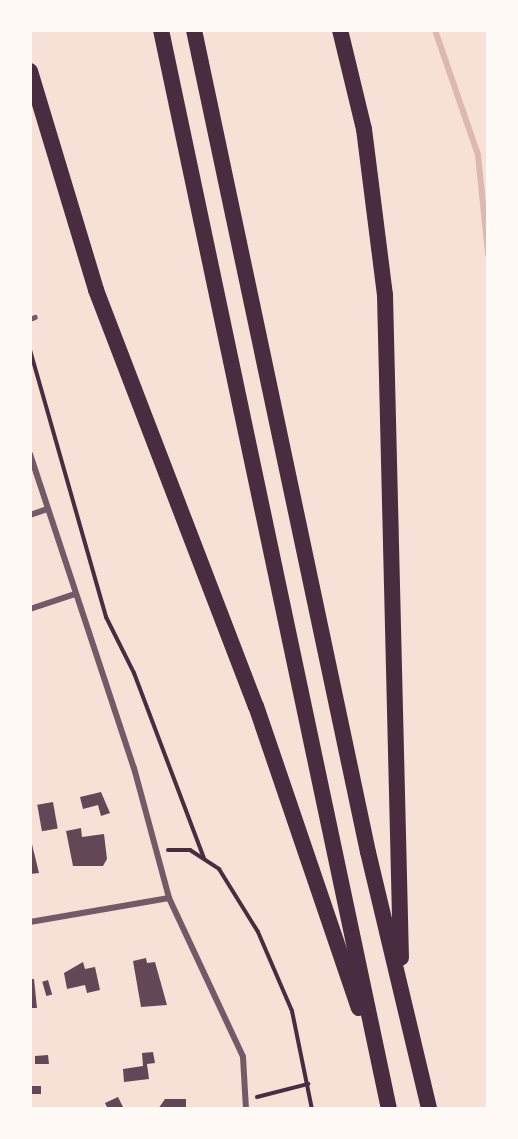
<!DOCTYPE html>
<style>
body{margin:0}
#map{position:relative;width:518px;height:1139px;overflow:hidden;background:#f7e1d7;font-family:Rubik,sans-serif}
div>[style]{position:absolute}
.stream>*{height:6px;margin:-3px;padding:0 3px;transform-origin:3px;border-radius:3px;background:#dcb8b0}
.building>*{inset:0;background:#644757;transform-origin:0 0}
.path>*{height:4px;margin:-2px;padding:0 2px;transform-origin:2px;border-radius:2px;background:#4a2c40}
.service>*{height:4.5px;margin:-2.25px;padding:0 2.25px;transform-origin:2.25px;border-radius:2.25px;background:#755966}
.minor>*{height:6px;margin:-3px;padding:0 3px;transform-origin:3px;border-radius:3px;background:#755966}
.trunk>*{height:16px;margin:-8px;padding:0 8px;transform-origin:8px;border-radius:8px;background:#4a2c40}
span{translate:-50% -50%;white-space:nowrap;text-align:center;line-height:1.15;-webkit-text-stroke:6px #fffaf5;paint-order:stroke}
.frame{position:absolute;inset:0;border:32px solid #fffaf5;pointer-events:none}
</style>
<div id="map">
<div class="stream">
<div style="left:435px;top:30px;width:132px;rotate:71deg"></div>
<div style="left:478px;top:155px;width:100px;rotate:84.2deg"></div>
</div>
<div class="building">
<div style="clip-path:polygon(101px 792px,110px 813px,101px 816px,98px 805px,83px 809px,80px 797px)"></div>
<div style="left:53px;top:802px;width:27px;height:16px;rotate:80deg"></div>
<div style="clip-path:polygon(81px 828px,82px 837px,104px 834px,107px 859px,103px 866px,73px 866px,66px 831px)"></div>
<div style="clip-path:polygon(30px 836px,39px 873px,30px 874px)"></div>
<div style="clip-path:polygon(146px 958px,147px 963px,155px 962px,167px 1005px,141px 1007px,133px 961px)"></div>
<div style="clip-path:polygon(83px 962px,85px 969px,95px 967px,100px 990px,87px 993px,85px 985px,67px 989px,64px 973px)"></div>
<div style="clip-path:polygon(30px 979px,34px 979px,37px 1008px,30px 1008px)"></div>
<div style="left:48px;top:980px;width:15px;height:6px;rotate:74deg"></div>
<div style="clip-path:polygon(153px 1052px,155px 1063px,147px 1064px,149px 1079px,124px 1082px,123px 1069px,143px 1066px,142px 1053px)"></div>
<div style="clip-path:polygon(48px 1055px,49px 1064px,35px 1064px,35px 1056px)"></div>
<div style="left:30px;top:1086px;width:11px;height:8px"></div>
<div style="clip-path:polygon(118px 1097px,124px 1109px,108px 1109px,105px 1103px)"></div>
<div style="clip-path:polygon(165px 1099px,186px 1099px,186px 1109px,158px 1109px)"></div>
</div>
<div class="path">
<div style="left:30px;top:350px;width:278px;rotate:74.1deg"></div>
<div style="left:106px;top:617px;width:63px;rotate:63.4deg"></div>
<div style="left:134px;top:673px;width:198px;rotate:69.3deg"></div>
<div style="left:168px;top:850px;width:22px"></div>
<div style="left:190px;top:850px;width:35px;rotate:33deg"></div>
<div style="left:219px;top:869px;width:74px;rotate:58.2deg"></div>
<div style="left:258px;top:932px;width:86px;rotate:66.7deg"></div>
<div style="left:292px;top:1011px;width:100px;rotate:78.5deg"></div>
<div style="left:257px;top:1097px;width:53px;rotate:-14.3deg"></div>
</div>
<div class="service">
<div style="left:30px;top:319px;width:5px;rotate:-22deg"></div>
</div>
<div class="minor">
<div style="left:30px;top:454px;width:331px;rotate:71.7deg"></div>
<div style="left:134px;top:768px;width:135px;rotate:74.9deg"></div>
<div style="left:169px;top:898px;width:175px;rotate:65deg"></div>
<div style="left:243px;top:1057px;width:52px;rotate:86.7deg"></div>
<div style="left:30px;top:515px;width:18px;rotate:-19deg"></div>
<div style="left:30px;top:609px;width:47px;rotate:-18.4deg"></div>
<div style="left:30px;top:922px;width:141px;rotate:-9.8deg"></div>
</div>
<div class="trunk">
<div style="left:161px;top:30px;width:1103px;rotate:78.07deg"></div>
<div style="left:194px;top:30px;width:840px;rotate:78.05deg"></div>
<div style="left:368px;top:852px;width:264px;rotate:76.6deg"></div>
<div style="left:340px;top:30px;width:102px;rotate:76.4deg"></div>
<div style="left:364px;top:129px;width:167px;rotate:82.8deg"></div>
<div style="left:385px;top:295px;width:663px;rotate:88.62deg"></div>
<div style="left:30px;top:71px;width:229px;rotate:73.2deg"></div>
<div style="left:96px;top:290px;width:446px;rotate:69deg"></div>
<div style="left:256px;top:706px;width:319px;rotate:71.2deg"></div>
</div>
<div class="frame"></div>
</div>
